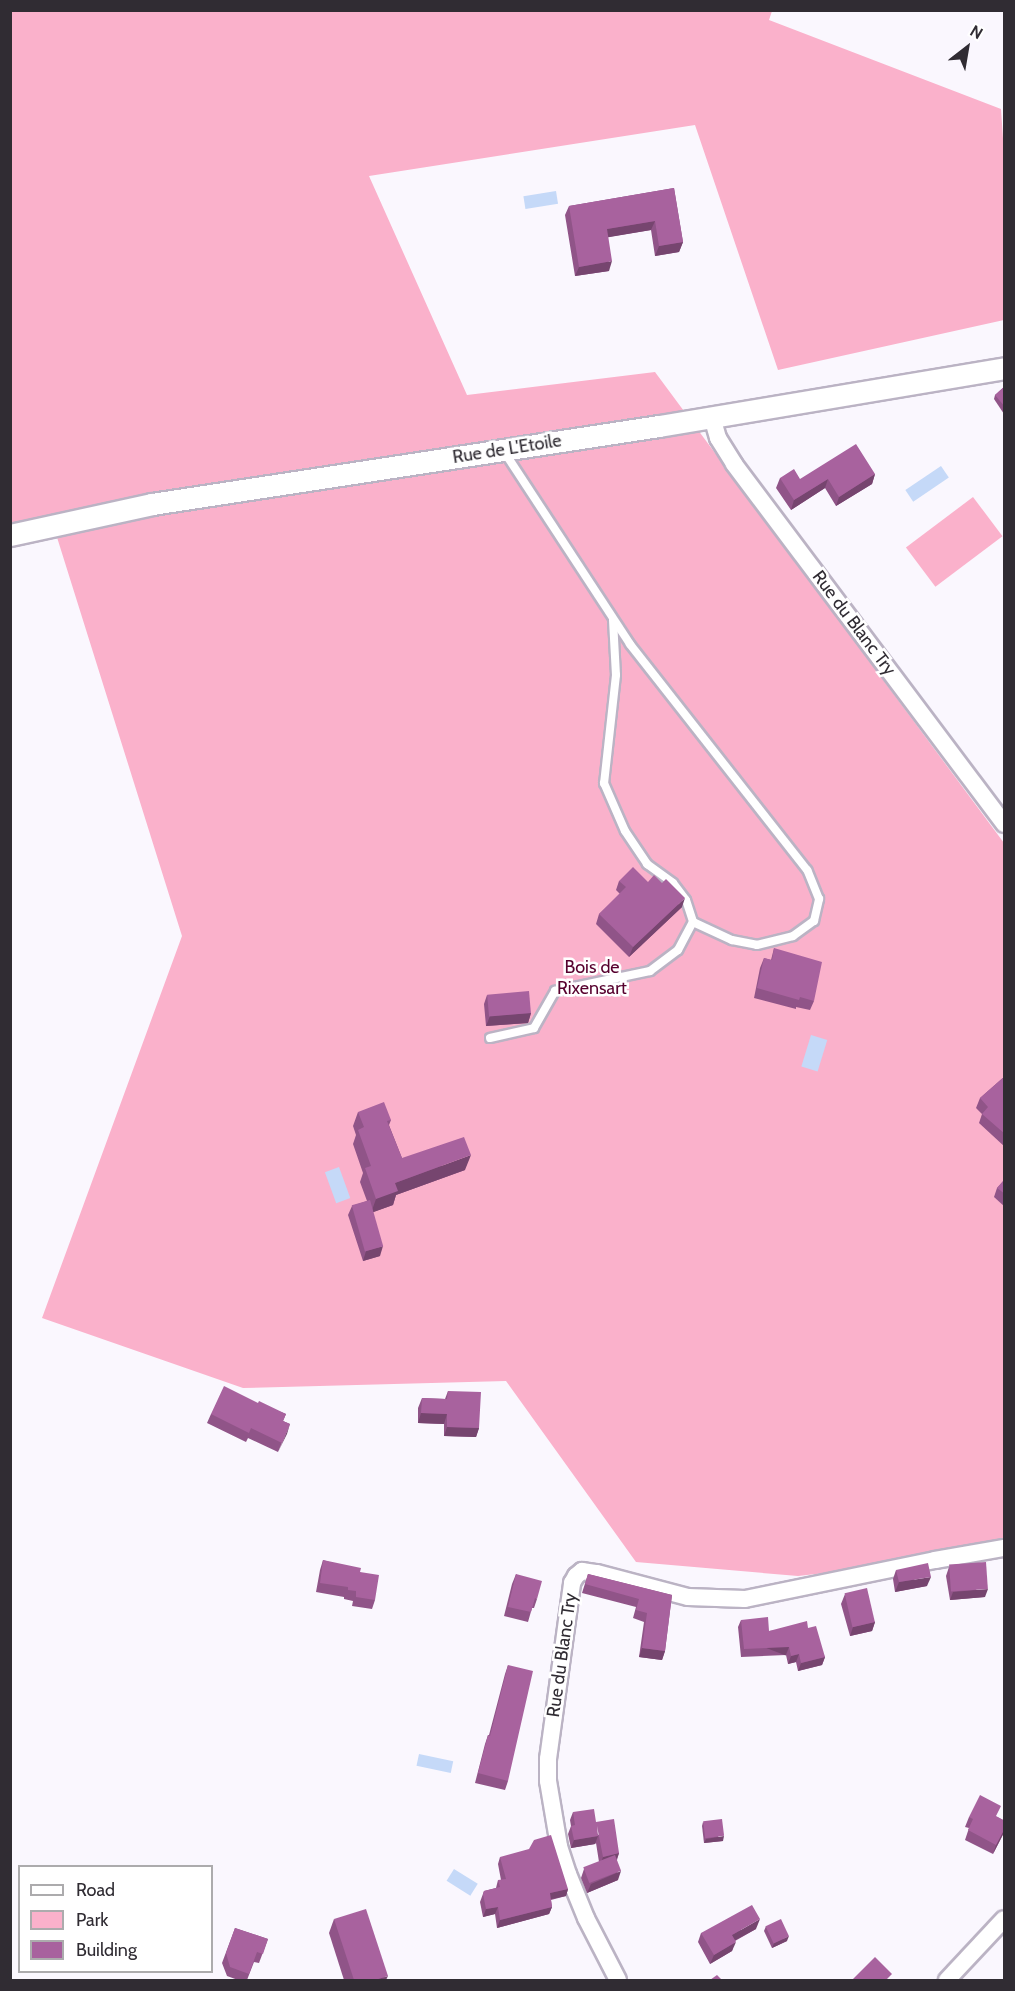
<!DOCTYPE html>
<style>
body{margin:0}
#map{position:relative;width:1015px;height:1991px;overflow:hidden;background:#faf7fe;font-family:Cabin,sans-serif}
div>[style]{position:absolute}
.green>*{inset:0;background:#fab1cb;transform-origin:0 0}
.water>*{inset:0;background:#c5d9f8;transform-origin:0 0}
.roads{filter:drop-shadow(2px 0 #bbb3c4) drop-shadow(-2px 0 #bbb3c4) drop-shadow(0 2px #bbb3c4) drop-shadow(0 -2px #bbb3c4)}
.service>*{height:8px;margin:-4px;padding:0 4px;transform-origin:4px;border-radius:4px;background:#fff}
.minor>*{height:16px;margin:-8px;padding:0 8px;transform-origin:8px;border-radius:8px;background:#fff}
.tertiary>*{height:21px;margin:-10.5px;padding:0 10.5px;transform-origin:10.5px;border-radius:10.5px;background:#fff}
.wall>*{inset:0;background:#905488}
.shaded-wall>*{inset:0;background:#76456f;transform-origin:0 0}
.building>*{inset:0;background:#a8629e;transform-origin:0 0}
span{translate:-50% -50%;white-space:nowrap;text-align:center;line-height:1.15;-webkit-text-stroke:5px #fff;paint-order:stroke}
.street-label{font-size:18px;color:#302c33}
.park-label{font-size:18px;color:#57012e}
.frame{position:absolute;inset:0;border:12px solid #302c33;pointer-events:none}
.legend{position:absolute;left:18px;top:1865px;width:195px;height:108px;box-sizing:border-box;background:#fff;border:2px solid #acabad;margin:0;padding:8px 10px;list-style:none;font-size:18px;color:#302c33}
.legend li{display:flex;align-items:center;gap:12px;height:30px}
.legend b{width:30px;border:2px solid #acabad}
.north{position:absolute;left:937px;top:18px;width:60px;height:60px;-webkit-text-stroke:4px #fff;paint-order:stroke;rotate:31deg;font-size:16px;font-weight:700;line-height:24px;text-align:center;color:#302c33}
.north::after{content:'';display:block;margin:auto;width:21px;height:27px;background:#302c33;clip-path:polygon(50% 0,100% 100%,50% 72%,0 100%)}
</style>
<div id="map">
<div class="green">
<div style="clip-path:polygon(10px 11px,772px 11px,769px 20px,1001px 109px,1004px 153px,1004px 320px,778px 370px,695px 125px,369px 176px,467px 395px,655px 372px,1004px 843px,1004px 1553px,798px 1576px,636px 1562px,506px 1381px,243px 1388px,42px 1318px,182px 936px,50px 515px,11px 523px)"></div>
<div style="left:973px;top:497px;width:49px;height:84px;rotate:53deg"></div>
</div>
<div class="water">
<div style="left:556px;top:191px;width:13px;height:33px;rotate:81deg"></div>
<div style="left:941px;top:466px;width:14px;height:43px;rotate:56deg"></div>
<div style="left:811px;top:1035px;width:17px;height:33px;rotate:17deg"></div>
<div style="left:339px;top:1167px;width:33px;height:15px;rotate:70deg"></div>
<div style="left:419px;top:1754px;width:35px;height:12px;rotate:12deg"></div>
<div style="left:454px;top:1869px;width:28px;height:14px;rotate:32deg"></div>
</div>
<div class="roads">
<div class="service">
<div style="left:613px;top:620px;width:55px;rotate:86.9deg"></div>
<div style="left:616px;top:675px;width:109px;rotate:96.3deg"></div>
<div style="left:604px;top:783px;width:52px;rotate:66.4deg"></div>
<div style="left:625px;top:831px;width:40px;rotate:56deg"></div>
<div style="left:647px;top:864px;width:32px;rotate:36deg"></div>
<div style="left:673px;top:883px;width:21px;rotate:53deg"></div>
<div style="left:686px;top:900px;width:23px;rotate:72deg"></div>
<div style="left:490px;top:1038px;width:45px;rotate:-12.8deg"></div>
<div style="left:534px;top:1028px;width:43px;rotate:-60.4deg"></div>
<div style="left:555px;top:991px;width:97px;rotate:-11.9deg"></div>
<div style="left:650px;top:971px;width:35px;rotate:-37deg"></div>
<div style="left:678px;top:950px;width:32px;rotate:-62deg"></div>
<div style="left:693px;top:922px;width:43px;rotate:24.8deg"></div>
<div style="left:732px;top:940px;width:25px;rotate:11deg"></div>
<div style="left:757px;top:945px;width:37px;rotate:-14deg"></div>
<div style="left:793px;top:936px;width:26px;rotate:-36deg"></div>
<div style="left:814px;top:921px;width:23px;rotate:-77deg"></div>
<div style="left:819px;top:899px;width:31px;rotate:-112deg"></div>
<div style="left:807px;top:870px;width:287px;rotate:-128.1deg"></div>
<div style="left:630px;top:644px;width:232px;rotate:-123.2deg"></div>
</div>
<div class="minor">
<div style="left:712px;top:417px;width:22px;rotate:74deg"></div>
<div style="left:718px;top:438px;width:31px;rotate:58deg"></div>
<div style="left:734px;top:464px;width:450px;rotate:53.1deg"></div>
<div style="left:618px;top:1980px;width:70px;rotate:-117.3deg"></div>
<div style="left:586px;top:1918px;width:48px;rotate:-112.2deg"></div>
<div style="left:568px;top:1874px;width:29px;rotate:-108deg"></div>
<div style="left:559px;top:1846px;width:66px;rotate:-99.6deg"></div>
<div style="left:548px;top:1781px;width:22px;rotate:-90deg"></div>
<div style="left:548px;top:1759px;width:178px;rotate:-82.2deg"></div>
<div style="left:572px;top:1583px;width:8px;rotate:-60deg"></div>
<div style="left:576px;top:1576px;width:8px;rotate:-40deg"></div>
<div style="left:582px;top:1571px;width:15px;rotate:8deg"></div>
<div style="left:597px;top:1573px;width:94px;rotate:14.8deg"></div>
<div style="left:688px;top:1597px;width:57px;rotate:2deg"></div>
<div style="left:745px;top:1599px;width:194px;rotate:-11.6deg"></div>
<div style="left:935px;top:1560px;width:70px;rotate:-9.9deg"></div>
<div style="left:947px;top:1980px;width:83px;rotate:-46.9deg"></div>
</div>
<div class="tertiary">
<div style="left:10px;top:535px;width:145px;rotate:-12.3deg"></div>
<div style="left:152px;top:504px;width:513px;rotate:-8.75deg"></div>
<div style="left:659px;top:426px;width:350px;rotate:-9.5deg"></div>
</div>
</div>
<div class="wall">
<div style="clip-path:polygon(674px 188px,683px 242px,679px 252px,655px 256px,651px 230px,608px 237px,609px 271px,575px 276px,565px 215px,569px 206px)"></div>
<div style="clip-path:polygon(1005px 386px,1004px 414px,994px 399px,995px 395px)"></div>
<div style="clip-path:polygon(875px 474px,872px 484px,836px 506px,825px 488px,791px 510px,776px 488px,780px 478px,800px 479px)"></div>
<div style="clip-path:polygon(619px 881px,648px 882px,682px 907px,629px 957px,596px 924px,599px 914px,620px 894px,616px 890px)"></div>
<div style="clip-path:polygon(774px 948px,814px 1001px,810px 1010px,796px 1007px,796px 1009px,754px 998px,760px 968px,764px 958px,771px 960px)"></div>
<div style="clip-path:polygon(487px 995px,531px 1013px,528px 1023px,486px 1026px,484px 1004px)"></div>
<div style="clip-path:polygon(1005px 1076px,1005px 1147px,979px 1123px,982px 1114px,976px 1108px,980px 1098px)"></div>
<div style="clip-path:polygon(358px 1112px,391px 1120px,389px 1125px,402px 1158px,465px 1170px,396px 1195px,393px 1205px,373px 1212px,380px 1256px,363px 1261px,348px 1215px,352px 1206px,367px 1201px,360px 1182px,363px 1173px,353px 1144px,356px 1135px,353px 1126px)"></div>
<div style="clip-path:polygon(1005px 1179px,1005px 1207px,994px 1197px,997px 1188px)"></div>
<div style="clip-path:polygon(448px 1391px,479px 1428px,476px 1437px,444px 1436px,444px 1424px,418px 1423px,418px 1408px,422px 1398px,445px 1399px)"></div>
<div style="clip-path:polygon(258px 1403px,286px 1414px,283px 1421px,290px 1424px,278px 1452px,248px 1438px,246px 1442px,207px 1423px,211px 1414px)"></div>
<div style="clip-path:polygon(323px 1560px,360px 1572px,375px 1600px,372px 1609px,352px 1606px,353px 1601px,344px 1599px,344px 1597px,316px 1592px,320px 1570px)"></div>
<div style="clip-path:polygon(949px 1567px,985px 1597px,950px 1600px,946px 1576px)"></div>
<div style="clip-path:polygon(896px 1570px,927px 1586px,895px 1592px,893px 1579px)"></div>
<div style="clip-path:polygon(516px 1574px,537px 1599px,534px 1608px,532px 1608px,528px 1622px,504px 1616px,512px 1584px)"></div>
<div style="clip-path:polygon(588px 1574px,672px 1595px,665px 1651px,662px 1660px,639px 1657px,644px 1622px,633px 1618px,636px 1607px,582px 1593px)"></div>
<div style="clip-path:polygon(845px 1594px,875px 1622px,872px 1631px,850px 1636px,841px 1604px)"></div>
<div style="clip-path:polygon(741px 1620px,769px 1631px,808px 1628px,825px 1657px,822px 1665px,798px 1671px,796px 1662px,788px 1664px,786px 1655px,741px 1657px,738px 1627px)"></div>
<div style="clip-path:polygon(508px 1665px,508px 1781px,505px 1790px,475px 1783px,485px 1744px,488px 1735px,489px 1735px,505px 1674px)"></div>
<div style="clip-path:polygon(573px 1812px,619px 1853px,617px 1860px,618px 1880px,587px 1893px,581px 1878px,584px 1869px,599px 1862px,596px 1843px,595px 1844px,571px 1848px,568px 1834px,571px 1826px,570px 1820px)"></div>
<div style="clip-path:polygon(969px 1817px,997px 1817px,1005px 1821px,1005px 1831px,993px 1854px,965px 1840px,969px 1828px,965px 1827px)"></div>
<div style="clip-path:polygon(703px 1822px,723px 1841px,704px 1843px,702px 1826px)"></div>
<div style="clip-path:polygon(500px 1857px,568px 1889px,566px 1896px,551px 1900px,552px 1907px,549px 1914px,497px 1928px,495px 1914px,483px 1917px,480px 1902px,484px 1891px,496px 1888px,498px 1880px,501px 1880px,498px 1864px)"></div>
<div style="clip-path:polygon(334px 1919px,386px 1980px,344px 1980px,329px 1933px)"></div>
<div style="clip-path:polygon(766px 1926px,787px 1941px,772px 1948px,764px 1931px)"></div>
<div style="clip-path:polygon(235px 1928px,268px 1939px,259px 1963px,254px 1962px,247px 1980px,238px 1980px,227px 1976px,222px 1963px)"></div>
<div style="clip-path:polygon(756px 1929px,735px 1941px,732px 1951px,710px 1964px,698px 1942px,701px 1933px)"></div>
</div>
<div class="shaded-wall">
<div style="clip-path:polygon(655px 221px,651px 230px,604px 238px,607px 229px)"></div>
<div style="clip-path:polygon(683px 242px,679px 252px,655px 256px,659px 246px)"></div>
<div style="clip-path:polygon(612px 261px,609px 271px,575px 276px,579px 267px)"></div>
<div style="clip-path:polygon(875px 474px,872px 484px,836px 506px,839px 497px)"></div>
<div style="clip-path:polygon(828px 479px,825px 488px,791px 510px,794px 500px)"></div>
<div style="clip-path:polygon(685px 898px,682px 907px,629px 957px,633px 947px)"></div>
<div style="clip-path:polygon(531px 1013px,528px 1023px,486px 1026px,490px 1016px)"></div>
<div style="clip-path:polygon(471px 1155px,465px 1170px,396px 1195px,393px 1205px,371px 1213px,376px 1199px,395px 1183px)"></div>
<div style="clip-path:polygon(383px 1246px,380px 1256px,363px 1261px,366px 1251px)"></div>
<div style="clip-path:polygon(421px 1413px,447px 1414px,444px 1424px,418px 1423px)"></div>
<div style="clip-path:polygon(290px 1424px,287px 1434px,278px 1452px,282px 1443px)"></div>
<div style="clip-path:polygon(447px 1427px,479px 1428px,476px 1437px,444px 1436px)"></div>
<div style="clip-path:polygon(931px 1577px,927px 1586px,895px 1592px,899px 1582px)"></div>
<div style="clip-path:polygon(988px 1589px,985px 1597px,950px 1600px,953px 1592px)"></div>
<div style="clip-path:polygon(875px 1622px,872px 1631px,850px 1636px,853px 1627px)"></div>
<div style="left:789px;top:1647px;width:9px;height:45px;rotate:111deg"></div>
<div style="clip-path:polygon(642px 1648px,665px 1651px,662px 1660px,639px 1657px)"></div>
<div style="clip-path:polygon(799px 1654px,796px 1662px,788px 1664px,791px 1656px)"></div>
<div style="clip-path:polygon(825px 1657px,822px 1665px,798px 1671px,801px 1663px)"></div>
<div style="clip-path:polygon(1005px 1828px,1004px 1832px,993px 1854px,996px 1845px)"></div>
<div style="clip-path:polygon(598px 1836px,595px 1844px,571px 1848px,574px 1840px)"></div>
<div style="clip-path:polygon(724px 1836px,723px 1841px,704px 1843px,706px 1839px)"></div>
<div style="clip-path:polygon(619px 1853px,616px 1861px,600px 1865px,603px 1857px)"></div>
<div style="clip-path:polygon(621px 1871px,618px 1880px,587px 1893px,591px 1884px)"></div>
<div style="clip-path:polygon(568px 1889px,566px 1896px,547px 1900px,550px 1893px)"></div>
<div style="clip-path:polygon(498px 1907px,495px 1914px,483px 1917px,486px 1909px)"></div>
<div style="clip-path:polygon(552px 1907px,549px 1914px,497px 1928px,500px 1920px)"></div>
<div style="clip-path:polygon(760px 1919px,756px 1929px,728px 1944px,732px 1935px)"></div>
<div style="clip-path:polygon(789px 1936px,787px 1941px,772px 1948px,774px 1943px)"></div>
<div style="clip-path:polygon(736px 1942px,732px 1951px,710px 1964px,714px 1955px)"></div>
<div style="clip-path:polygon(388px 1976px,386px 1980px,375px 1980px)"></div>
</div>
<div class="building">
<div style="clip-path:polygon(674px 188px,683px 242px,659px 246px,655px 221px,607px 229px,612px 261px,579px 267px,569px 206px)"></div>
<div style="clip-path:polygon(1005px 386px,1005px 407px,995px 395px)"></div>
<div style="clip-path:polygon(856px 444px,875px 474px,839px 497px,828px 479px,794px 500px,780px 478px,794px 469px,800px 479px)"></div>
<div style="clip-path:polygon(633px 867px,648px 882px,654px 875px,662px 883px,666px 879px,685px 898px,633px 947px,599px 914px,626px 887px,619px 881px)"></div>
<div style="clip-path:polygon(774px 948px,822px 962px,814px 1001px,800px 997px,799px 1000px,757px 988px,764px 958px,772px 960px)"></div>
<div style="left:529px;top:991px;width:22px;height:42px;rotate:85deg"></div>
<div style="clip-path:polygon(1005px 1076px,1004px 1099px,1005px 1134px,982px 1114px,988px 1107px,980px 1098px)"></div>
<div style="clip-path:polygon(384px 1102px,391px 1120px,387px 1121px,402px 1158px,464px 1137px,471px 1155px,395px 1183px,398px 1191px,376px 1199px,365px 1168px,371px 1166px,358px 1130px,364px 1127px,358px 1112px)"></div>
<div style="clip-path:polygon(1005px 1179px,1005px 1194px,997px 1188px)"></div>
<div style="left:370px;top:1200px;width:48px;height:19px;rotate:74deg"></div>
<div style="clip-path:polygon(224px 1386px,258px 1403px,259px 1401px,286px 1414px,283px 1421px,290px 1424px,282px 1443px,251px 1428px,249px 1433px,211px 1414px)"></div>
<div style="clip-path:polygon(448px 1391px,481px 1392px,479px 1428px,447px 1427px,447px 1414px,421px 1413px,422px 1398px,447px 1399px)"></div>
<div style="clip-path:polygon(323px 1560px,361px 1568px,360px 1572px,379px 1575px,375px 1600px,356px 1597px,356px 1591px,348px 1590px,348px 1587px,320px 1583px)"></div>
<div style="left:986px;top:1562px;width:27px;height:37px;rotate:86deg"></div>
<div style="clip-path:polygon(928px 1563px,931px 1577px,899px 1582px,896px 1570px)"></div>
<div style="clip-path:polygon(516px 1574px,542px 1581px,537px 1599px,535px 1598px,531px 1612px,508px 1607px)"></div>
<div style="clip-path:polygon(588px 1574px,672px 1595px,665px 1651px,642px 1648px,647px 1613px,636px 1610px,639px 1599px,585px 1584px)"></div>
<div style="left:867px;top:1588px;width:35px;height:23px;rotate:77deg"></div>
<div style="clip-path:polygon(768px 1617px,769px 1631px,807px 1621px,808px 1628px,816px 1626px,825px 1657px,801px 1663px,799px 1654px,791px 1656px,789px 1647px,744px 1649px,741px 1620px)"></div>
<div style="clip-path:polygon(508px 1665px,533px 1671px,508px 1781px,478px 1773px,488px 1735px,490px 1736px)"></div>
<div style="clip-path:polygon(980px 1795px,1001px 1806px,996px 1816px,1005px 1821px,1005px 1828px,996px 1845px,968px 1830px,973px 1819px,969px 1817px)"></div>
<div style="clip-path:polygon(594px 1809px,596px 1822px,614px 1819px,619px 1853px,603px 1857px,597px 1826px,598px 1836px,574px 1840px,571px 1826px,575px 1825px,573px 1812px)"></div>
<div style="left:722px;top:1819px;width:17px;height:19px;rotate:83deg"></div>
<div style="clip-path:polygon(551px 1835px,568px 1889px,550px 1893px,552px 1907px,500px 1920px,498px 1907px,486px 1909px,483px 1894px,484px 1891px,500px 1887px,498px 1880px,506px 1879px,500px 1857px,529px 1849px,534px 1840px)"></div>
<div style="left:615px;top:1855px;width:17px;height:34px;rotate:69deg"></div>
<div style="clip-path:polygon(752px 1905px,760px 1919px,732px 1935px,736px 1942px,714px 1955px,701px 1933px)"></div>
<div style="clip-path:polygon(366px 1909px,388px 1976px,375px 1980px,354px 1980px,334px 1919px)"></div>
<div style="left:781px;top:1919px;width:19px;height:17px;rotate:65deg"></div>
<div style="clip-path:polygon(235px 1928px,268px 1939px,263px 1954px,257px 1952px,249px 1974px,230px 1967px,226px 1953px)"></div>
<div style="clip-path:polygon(875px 1957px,892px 1974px,886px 1980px,852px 1980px)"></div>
<div style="clip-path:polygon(717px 1975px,722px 1980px,710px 1980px)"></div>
</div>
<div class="street-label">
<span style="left:507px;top:449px;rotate:-9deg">Rue de L'Etoile</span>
<span style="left:854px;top:623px;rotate:53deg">Rue du Blanc Try</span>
<span style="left:562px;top:1655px;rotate:-82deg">Rue du Blanc Try</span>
</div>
<div class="park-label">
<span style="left:592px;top:978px">Bois de<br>Rixensart</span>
</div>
<div class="frame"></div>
<ul class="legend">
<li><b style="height:8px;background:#fff"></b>Road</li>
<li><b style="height:16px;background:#fab1cb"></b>Park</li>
<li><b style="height:16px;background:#a8629e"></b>Building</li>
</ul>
<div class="north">N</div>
</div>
